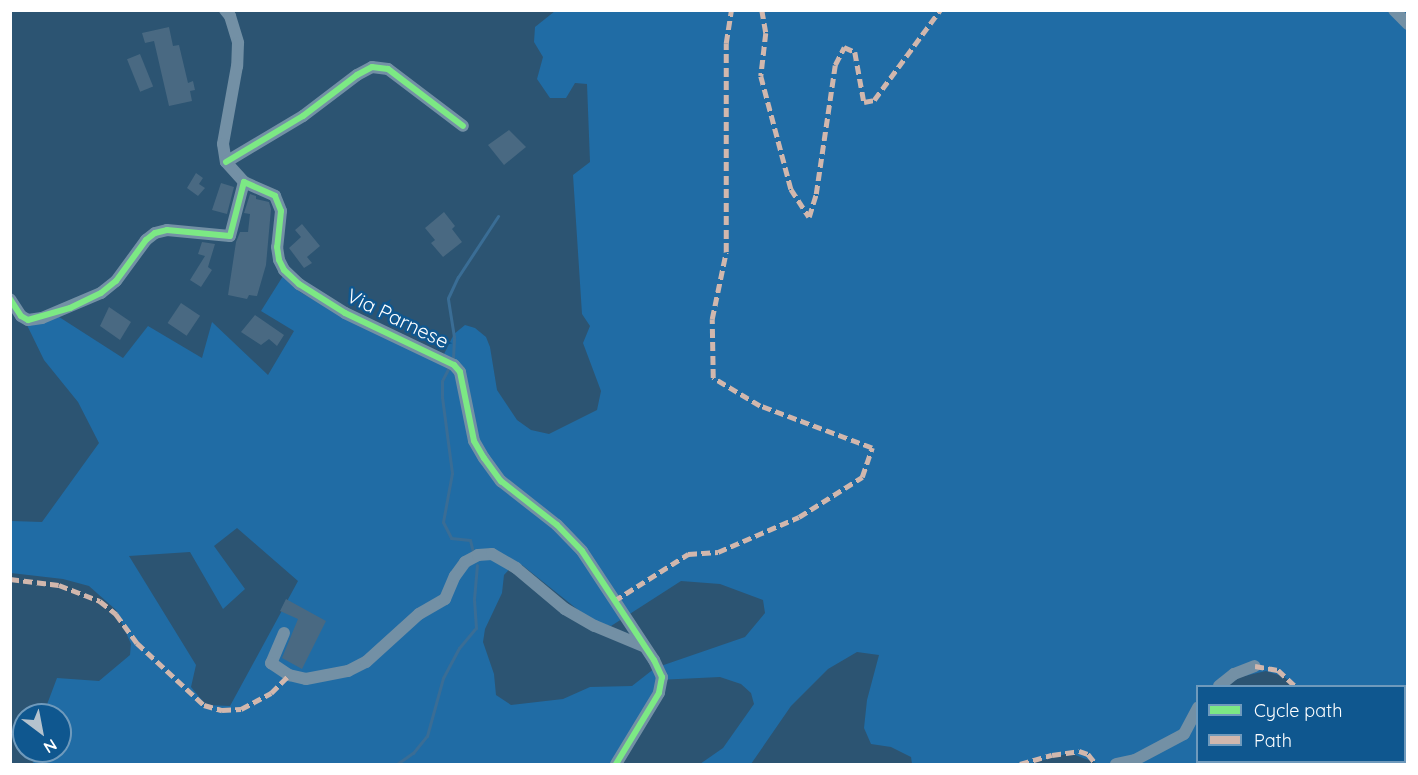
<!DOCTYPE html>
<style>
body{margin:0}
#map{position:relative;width:1418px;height:775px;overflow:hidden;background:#2c5472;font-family:Quicksand,sans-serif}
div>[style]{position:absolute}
.green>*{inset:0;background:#206ca5}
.stream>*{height:3px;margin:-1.5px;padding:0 1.5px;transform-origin:1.5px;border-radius:1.5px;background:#3a6d95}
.building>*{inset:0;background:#496982;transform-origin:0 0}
.minor>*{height:12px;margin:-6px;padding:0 6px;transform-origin:6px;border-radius:6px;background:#7390a5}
.quiet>*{height:4.5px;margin-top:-2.25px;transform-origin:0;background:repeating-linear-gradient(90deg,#d1b7ad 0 9px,transparent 0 13.5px)}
.cycleway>*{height:6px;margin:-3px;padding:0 3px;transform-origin:3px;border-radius:3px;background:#7ce984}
span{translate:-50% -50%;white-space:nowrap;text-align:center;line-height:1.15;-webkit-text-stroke:5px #0f578f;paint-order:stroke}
.street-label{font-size:20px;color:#fff}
.frame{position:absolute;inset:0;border:12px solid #fff;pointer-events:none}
.legend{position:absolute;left:1196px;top:685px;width:210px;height:78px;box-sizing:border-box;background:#0f578f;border:2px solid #6f9abc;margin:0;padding:8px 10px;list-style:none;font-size:18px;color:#fff}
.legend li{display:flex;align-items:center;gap:12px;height:30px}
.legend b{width:30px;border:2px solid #6f9abc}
.north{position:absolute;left:12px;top:703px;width:60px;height:60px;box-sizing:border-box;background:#0f578f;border:2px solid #6f9abc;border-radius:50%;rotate:148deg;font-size:16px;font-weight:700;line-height:24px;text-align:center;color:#fff}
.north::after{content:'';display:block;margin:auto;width:21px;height:27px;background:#b5c3ce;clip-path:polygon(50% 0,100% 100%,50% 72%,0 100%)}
</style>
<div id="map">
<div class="green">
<div style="clip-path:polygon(evenodd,555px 11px,1407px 11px,1407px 764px,1252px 764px,1254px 762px,1404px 762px,1404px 686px,1296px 686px,1284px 677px,1266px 671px,1240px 677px,1227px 686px,1198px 686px,1196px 730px,1198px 762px,1201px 762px,1201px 764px,1099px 764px,1070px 753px,1029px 764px,912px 764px,911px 757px,891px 747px,871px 744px,864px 728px,867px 700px,879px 655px,857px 652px,828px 669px,791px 706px,751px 764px,700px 764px,723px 748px,754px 704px,751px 693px,741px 684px,720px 677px,657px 680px,654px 702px,615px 764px,33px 764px,35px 751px,60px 751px,60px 715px,43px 715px,57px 678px,99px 681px,130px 655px,131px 644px,116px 610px,89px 586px,63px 579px,11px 573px,11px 521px,42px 522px,99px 443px,78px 402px,44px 360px,25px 321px,56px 315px,123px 358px,148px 326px,202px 358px,212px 322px,268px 375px,294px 331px,261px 311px,283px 276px,300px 292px,323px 305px,442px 358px,454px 334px,465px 325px,475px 328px,486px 337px,490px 347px,497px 390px,517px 420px,531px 430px,549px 434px,597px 410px,601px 391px,583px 343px,590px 326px,582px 314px,573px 175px,590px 162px,587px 84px,575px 83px,566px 98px,550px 98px,537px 79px,543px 57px,534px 42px,535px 27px,555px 11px,237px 528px,298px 581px,230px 706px,206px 705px,191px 687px,196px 665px,129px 556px,190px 552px,223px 609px,245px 589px,214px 546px,237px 528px,555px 11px,514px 564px,522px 565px,592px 621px,611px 626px,681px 581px,720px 584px,763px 600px,765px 613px,745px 637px,655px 668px,632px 686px,590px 687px,563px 699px,511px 705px,496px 695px,494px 674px,483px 642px,485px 629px,502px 593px,504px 575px,514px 564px)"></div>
</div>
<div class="stream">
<div style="left:453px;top:358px;width:21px;rotate:-87deg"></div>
<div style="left:454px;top:337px;width:39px;rotate:-99deg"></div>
<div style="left:448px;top:298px;width:23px;rotate:-65deg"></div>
<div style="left:458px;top:277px;width:73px;rotate:-56.7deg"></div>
<div style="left:448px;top:369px;width:13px;rotate:117deg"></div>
<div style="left:442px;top:381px;width:16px;rotate:90deg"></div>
<div style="left:442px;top:397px;width:77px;rotate:82.5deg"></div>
<div style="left:452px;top:473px;width:50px;rotate:100.4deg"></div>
<div style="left:443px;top:522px;width:18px;rotate:63deg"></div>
<div style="left:451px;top:538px;width:19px;rotate:6deg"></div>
<div style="left:470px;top:540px;width:12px;rotate:76deg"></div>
<div style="left:397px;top:764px;width:19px;rotate:-35deg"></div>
<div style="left:413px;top:753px;width:22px;rotate:-51deg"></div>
<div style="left:427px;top:736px;width:60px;rotate:-74.6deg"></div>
<div style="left:443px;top:678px;width:34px;rotate:-62deg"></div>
<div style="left:459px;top:648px;width:26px;rotate:-50deg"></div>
<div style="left:476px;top:628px;width:29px;rotate:-94deg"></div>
<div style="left:474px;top:599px;width:34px;rotate:-85deg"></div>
</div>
<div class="building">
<div style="clip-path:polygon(169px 27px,173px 46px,179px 45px,188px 83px,193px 81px,195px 90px,190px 91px,192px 101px,169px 106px,154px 41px,145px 43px,142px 33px)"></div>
<div style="left:140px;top:54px;width:35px;height:14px;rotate:68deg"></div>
<div style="clip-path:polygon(509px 130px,526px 147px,504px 165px,488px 145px)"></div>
<div style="clip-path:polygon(196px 173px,203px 178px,199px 184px,205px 188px,198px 196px,187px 188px)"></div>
<div style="clip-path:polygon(221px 183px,234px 187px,227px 214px,212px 210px)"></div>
<div style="clip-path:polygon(250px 194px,256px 196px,256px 199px,269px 202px,271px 209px,266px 265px,257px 296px,249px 295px,247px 299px,228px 295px,236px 242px,240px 232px,248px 232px,250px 214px,244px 213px)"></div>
<div style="clip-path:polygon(444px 212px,455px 226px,452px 229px,462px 242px,443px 257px,431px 243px,435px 240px,425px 228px)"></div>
<div style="clip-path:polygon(302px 224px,320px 246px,307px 257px,312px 263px,304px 268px,289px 248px,301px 237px,295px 230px)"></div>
<div style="clip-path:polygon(202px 242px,215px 244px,208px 267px,212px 270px,201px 287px,190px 280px,205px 256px,198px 254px)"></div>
<div style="left:181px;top:303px;width:23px;height:24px;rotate:34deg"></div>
<div style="clip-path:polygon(109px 307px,131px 322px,120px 340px,100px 326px)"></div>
<div style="clip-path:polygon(255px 315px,284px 335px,277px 346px,269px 339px,261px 345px,241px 332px)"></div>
<div style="clip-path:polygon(286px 599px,326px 621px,302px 669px,282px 658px,298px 619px,280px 611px)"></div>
</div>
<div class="minor">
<div style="left:225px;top:10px;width:8px;rotate:50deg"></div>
<div style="left:230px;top:16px;width:28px;rotate:73deg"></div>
<div style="left:238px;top:43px;width:23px;rotate:92deg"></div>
<div style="left:237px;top:66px;width:79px;rotate:100.2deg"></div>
<div style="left:223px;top:144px;width:18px;rotate:81deg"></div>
<div style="left:226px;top:162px;width:27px;rotate:48deg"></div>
<div style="left:244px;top:182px;width:34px;rotate:24deg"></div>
<div style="left:275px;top:196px;width:16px;rotate:68deg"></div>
<div style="left:281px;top:211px;width:36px;rotate:96deg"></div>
<div style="left:277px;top:247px;width:13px;rotate:81deg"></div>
<div style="left:279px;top:260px;width:11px;rotate:63deg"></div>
<div style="left:284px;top:270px;width:21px;rotate:43deg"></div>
<div style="left:299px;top:284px;width:54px;rotate:32.2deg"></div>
<div style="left:345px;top:313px;width:121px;rotate:25.5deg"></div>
<div style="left:454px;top:365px;width:9px;rotate:49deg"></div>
<div style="left:460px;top:372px;width:70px;rotate:78.5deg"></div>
<div style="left:474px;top:441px;width:20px;rotate:60deg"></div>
<div style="left:484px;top:458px;width:29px;rotate:54deg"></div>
<div style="left:501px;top:481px;width:71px;rotate:38.2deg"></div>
<div style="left:557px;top:525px;width:36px;rotate:46deg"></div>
<div style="left:582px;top:551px;width:131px;rotate:56.6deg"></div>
<div style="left:654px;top:660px;width:19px;rotate:65deg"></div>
<div style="left:662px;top:677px;width:16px;rotate:101deg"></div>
<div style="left:659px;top:693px;width:83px;rotate:121.2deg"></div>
<div style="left:1394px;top:10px;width:20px;rotate:45deg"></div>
<div style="left:226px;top:162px;width:90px;rotate:-30.9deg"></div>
<div style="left:303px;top:116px;width:68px;rotate:-37.2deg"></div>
<div style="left:357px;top:75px;width:17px;rotate:-28deg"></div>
<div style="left:372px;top:67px;width:16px;rotate:7deg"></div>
<div style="left:388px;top:69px;width:94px;rotate:37.2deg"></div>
<div style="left:10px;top:299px;width:20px;rotate:57deg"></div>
<div style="left:21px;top:316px;width:8px;rotate:30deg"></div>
<div style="left:28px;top:320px;width:14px;rotate:-8deg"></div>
<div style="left:42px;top:318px;width:64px;rotate:-23deg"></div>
<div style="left:101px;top:293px;width:19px;rotate:-39deg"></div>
<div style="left:116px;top:281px;width:51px;rotate:-53.8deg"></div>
<div style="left:146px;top:240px;width:11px;rotate:-38deg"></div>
<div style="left:155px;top:233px;width:12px;rotate:-14deg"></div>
<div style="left:167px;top:230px;width:63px;rotate:5.4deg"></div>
<div style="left:230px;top:236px;width:56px;rotate:-75.5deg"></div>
<div style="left:284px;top:633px;width:33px;rotate:113deg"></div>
<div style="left:271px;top:663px;width:22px;rotate:34deg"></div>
<div style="left:289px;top:675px;width:17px;rotate:13deg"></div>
<div style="left:306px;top:679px;width:43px;rotate:-10.8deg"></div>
<div style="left:348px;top:671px;width:20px;rotate:-27deg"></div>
<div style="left:366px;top:662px;width:72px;rotate:-42.2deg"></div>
<div style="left:419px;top:614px;width:30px;rotate:-30deg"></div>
<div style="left:445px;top:599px;width:25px;rotate:-67deg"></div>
<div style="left:455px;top:576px;width:17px;rotate:-54deg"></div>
<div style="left:465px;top:562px;width:15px;rotate:-28deg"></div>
<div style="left:478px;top:555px;width:14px;rotate:-4deg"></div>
<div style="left:492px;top:554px;width:28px;rotate:30deg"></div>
<div style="left:516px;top:568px;width:64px;rotate:39.9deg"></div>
<div style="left:565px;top:609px;width:34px;rotate:30deg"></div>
<div style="left:595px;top:626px;width:52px;rotate:22.6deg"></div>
<div style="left:1219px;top:686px;width:19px;rotate:-39deg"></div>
<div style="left:1234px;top:674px;width:22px;rotate:-21deg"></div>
<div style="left:1116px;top:764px;width:19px;rotate:-12deg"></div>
<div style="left:1135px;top:760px;width:55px;rotate:-28deg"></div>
<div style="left:1184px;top:734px;width:30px;rotate:-62deg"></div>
</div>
<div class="quiet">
<div style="left:762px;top:10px;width:23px;rotate:80deg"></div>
<div style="left:766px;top:33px;width:43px;rotate:96.6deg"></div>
<div style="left:761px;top:76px;width:117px;rotate:75.1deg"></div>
<div style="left:791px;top:189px;width:33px;rotate:57deg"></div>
<div style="left:809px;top:217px;width:24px;rotate:-73deg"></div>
<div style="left:816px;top:194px;width:130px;rotate:-81.6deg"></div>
<div style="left:835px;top:65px;width:20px;rotate:-63deg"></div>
<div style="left:844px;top:47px;width:12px;rotate:24deg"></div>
<div style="left:855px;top:52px;width:51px;rotate:79.8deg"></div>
<div style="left:864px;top:102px;width:10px;rotate:-11deg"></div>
<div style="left:874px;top:100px;width:112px;rotate:-53.7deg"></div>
<div style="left:10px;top:579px;width:49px;rotate:7deg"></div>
<div style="left:59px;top:585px;width:44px;rotate:21.3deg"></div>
<div style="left:100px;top:601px;width:21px;rotate:39deg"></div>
<div style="left:116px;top:614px;width:36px;rotate:54deg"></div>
<div style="left:137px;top:643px;width:91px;rotate:42.8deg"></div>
<div style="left:204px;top:705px;width:19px;rotate:16deg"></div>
<div style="left:222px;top:710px;width:19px;rotate:-3deg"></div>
<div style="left:241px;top:709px;width:34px;rotate:-28deg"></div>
<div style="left:271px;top:693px;width:25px;rotate:-45deg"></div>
<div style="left:614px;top:601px;width:88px;rotate:-32.4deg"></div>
<div style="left:688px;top:554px;width:30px;rotate:-4deg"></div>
<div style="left:718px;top:552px;width:88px;rotate:-23.4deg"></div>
<div style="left:799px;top:517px;width:75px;rotate:-32.4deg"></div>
<div style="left:862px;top:477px;width:31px;rotate:-71deg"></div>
<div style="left:872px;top:448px;width:120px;rotate:-159.4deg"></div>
<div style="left:760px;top:406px;width:55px;rotate:-149.2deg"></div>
<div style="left:713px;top:378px;width:59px;rotate:-91deg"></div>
<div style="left:712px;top:319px;width:68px;rotate:-78.2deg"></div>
<div style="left:726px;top:252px;width:209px;rotate:-90deg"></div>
<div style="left:726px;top:43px;width:33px;rotate:-81deg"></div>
<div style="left:1255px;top:666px;width:23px;rotate:10deg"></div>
<div style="left:1278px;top:670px;width:23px;rotate:43deg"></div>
<div style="left:1404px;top:702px;width:4px;rotate:14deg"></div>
<div style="left:1400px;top:762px;width:2px;rotate:90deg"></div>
<div style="left:1020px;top:764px;width:33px;rotate:-16deg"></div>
<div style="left:1052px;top:755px;width:27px;rotate:-8deg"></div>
<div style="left:1079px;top:751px;width:9px;rotate:18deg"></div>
<div style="left:1088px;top:754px;width:13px;rotate:51deg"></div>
</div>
<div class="cycleway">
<div style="left:226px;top:162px;width:90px;rotate:-30.9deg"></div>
<div style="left:303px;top:116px;width:68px;rotate:-37.2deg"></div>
<div style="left:357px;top:75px;width:17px;rotate:-28deg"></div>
<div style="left:372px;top:67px;width:16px;rotate:7deg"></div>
<div style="left:388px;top:69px;width:94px;rotate:37.2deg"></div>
<div style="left:10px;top:299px;width:20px;rotate:57deg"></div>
<div style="left:21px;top:316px;width:8px;rotate:30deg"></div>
<div style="left:28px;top:320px;width:44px;rotate:-15.9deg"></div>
<div style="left:70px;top:308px;width:34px;rotate:-26deg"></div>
<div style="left:101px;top:293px;width:19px;rotate:-39deg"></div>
<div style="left:116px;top:281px;width:51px;rotate:-53.8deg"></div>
<div style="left:146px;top:240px;width:11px;rotate:-38deg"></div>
<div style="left:155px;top:233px;width:12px;rotate:-14deg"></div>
<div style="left:167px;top:230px;width:63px;rotate:5.4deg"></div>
<div style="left:230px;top:236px;width:56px;rotate:-75.5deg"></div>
<div style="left:244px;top:182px;width:34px;rotate:24deg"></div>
<div style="left:275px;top:196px;width:16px;rotate:68deg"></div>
<div style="left:281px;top:211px;width:36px;rotate:96deg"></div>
<div style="left:277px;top:247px;width:13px;rotate:81deg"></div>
<div style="left:279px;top:260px;width:11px;rotate:63deg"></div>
<div style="left:284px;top:270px;width:21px;rotate:43deg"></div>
<div style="left:299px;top:284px;width:54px;rotate:32.2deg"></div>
<div style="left:345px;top:313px;width:121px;rotate:25.5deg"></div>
<div style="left:454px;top:365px;width:9px;rotate:49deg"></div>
<div style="left:460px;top:372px;width:70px;rotate:78.5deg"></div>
<div style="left:474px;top:441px;width:20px;rotate:60deg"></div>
<div style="left:484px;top:458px;width:29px;rotate:54deg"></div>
<div style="left:501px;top:481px;width:71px;rotate:38.2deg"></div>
<div style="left:557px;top:525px;width:36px;rotate:46deg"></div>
<div style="left:582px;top:551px;width:131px;rotate:56.6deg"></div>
<div style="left:654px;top:660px;width:19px;rotate:65deg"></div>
<div style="left:662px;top:677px;width:16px;rotate:101deg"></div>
<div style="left:659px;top:693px;width:83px;rotate:121.2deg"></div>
</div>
<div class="street-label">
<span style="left:398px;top:318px;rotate:26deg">Via Parnese</span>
</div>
<div class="frame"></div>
<ul class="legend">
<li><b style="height:8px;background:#7ce984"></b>Cycle path</li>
<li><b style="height:8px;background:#d1b7ad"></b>Path</li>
</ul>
<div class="north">N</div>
</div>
